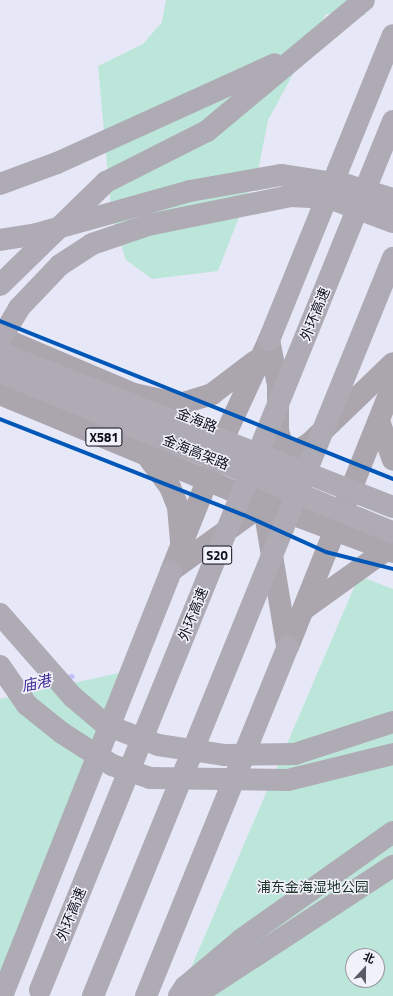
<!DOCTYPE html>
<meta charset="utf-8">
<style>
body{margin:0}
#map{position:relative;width:393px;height:996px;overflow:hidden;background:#e7e8f7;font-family:"Titillium Web","Noto Sans SC",sans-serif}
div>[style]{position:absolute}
.green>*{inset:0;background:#bce6d9}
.stream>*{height:4.5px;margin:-2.25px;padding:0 2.25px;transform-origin:2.25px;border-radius:2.25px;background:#c0c0fa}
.primary>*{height:22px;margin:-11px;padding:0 11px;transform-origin:11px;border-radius:11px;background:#aba6ae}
.highway>*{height:22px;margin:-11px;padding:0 11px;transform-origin:11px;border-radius:11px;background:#afabb4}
.highway-bridge>*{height:22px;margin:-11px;padding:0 11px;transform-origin:11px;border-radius:11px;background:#afabb4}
.cycleway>*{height:4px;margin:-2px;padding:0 2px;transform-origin:2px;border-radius:2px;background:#0057b8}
span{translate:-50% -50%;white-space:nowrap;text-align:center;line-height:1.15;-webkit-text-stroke:3px #f1f1fa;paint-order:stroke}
.shield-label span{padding:1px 3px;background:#f1f1fa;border:1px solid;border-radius:3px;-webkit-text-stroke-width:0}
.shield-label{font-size:13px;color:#0c0c1a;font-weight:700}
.street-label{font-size:14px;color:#0c0c1a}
.park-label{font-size:14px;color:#1d3329}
.water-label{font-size:15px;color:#3d2995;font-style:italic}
.north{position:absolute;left:345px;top:948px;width:40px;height:40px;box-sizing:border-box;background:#f1f1fa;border:1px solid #9595a0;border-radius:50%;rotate:22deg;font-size:11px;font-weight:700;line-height:16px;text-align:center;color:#0c0c1a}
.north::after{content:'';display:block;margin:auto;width:14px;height:18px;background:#595967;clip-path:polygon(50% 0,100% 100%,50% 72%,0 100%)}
</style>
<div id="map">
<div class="green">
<div style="clip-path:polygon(166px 0,371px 0,365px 15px,326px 14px,268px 120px,259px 166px,218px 271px,152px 279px,126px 260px,112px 218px,98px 66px,143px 44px,162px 22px)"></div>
<div style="clip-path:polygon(evenodd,359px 576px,393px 589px,393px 996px,179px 996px,359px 576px,353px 956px,377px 956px,377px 980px,353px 980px,353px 956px)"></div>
<div style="clip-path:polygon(124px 672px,0 977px,0 699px)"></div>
</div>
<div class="stream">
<div style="left:64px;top:678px;width:8px;rotate:-14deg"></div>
<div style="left:21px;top:687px;width:29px;rotate:-12deg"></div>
</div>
<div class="primary">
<div style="left:0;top:337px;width:161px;rotate:23.1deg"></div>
<div style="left:269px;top:340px;width:46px;rotate:78.7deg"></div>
<div style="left:278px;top:385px;width:46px;rotate:90deg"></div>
<div style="left:278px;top:431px;width:39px;rotate:73deg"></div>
<div style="left:0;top:394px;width:284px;rotate:22.6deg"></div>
<div style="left:262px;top:503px;width:140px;rotate:20.5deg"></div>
<div style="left:134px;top:394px;width:47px;rotate:12.3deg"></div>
<div style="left:180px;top:404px;width:34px;rotate:-17deg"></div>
<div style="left:212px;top:394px;width:53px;rotate:-37.3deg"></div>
<div style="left:379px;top:421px;width:41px;rotate:70.3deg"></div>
<div style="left:145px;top:453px;width:42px;rotate:53.7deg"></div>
<div style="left:170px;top:487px;width:22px;rotate:68deg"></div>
<div style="left:178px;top:507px;width:35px;rotate:85deg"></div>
<div style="left:263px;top:471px;width:55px;rotate:-30.8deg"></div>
<div style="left:310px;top:443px;width:115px;rotate:-43.9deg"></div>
<div style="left:261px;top:490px;width:158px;rotate:80.5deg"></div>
<div style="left:172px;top:570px;width:123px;rotate:-35.8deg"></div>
<div style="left:171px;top:571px;width:151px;rotate:-68.2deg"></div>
<div style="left:227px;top:431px;width:100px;rotate:-65.2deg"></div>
<div style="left:304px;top:609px;width:101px;rotate:-35.7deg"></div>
<div style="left:288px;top:647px;width:282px;rotate:-68.2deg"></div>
</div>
<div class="highway">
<div style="left:0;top:184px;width:61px;rotate:-20.2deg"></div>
<div style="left:57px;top:163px;width:239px;rotate:-24.4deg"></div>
<div style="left:0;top:285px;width:148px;rotate:-44.2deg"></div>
<div style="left:106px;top:182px;width:113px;rotate:-26.8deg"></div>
<div style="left:207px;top:131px;width:204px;rotate:-39.8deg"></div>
<div style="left:269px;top:340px;width:329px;rotate:-67.9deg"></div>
<div style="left:2px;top:996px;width:457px;rotate:-68.3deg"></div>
<div style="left:146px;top:996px;width:377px;rotate:-67.9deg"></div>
<div style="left:179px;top:996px;width:11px;rotate:-56deg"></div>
<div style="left:185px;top:987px;width:75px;rotate:-40.1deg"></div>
<div style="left:242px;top:939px;width:185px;rotate:-35.3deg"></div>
<div style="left:194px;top:996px;width:238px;rotate:-33.2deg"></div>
</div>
<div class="highway-bridge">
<div style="left:0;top:240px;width:36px;rotate:-9deg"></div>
<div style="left:36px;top:234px;width:160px;rotate:-15.6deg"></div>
<div style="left:190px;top:191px;width:92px;rotate:-10deg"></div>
<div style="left:281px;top:175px;width:67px;rotate:8.6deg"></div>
<div style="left:347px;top:185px;width:48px;rotate:16.9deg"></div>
<div style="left:0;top:340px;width:37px;rotate:-59deg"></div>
<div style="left:19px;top:308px;width:59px;rotate:-46.4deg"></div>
<div style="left:60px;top:265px;width:38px;rotate:-33deg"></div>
<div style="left:92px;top:244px;width:59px;rotate:-18.7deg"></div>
<div style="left:148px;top:225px;width:146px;rotate:-11.5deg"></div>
<div style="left:291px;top:196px;width:38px;rotate:3deg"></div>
<div style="left:329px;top:198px;width:68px;rotate:20.6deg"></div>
<div style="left:0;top:353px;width:422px;rotate:21.4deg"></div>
<div style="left:0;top:372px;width:424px;rotate:22.2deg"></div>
<div style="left:0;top:614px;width:111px;rotate:48.7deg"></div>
<div style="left:73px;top:697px;width:43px;rotate:40.3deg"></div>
<div style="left:106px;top:725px;width:56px;rotate:21deg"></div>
<div style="left:158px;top:745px;width:68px;rotate:8.5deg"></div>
<div style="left:225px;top:755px;width:70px;rotate:-0.8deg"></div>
<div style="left:295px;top:754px;width:103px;rotate:-18.1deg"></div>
<div style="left:0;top:666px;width:47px;rotate:55.3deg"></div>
<div style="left:27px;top:705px;width:45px;rotate:38.7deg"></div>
<div style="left:62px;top:733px;width:59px;rotate:32.6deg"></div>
<div style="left:112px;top:765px;width:40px;rotate:18.9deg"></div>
<div style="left:150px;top:778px;width:138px;rotate:0.8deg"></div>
<div style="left:288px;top:780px;width:108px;rotate:-13.9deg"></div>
<div style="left:40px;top:990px;width:938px;rotate:-67.89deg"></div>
<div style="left:93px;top:996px;width:797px;rotate:-67.88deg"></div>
</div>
<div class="cycleway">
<div style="left:0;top:321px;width:424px;rotate:21.9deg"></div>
<div style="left:0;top:419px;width:262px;rotate:21.5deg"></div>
<div style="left:244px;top:515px;width:90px;rotate:24.3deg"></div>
<div style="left:326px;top:552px;width:69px;rotate:14.2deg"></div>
</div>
<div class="shield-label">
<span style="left:104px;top:437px">X581</span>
<span style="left:217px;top:555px">S20</span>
</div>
<div class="street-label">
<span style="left:315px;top:314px;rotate:-68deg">外环高速</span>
<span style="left:197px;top:420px;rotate:21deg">金海路</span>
<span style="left:196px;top:452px;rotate:22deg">金海高架路</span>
<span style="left:193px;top:614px;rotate:-68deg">外环高速</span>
<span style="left:71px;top:914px;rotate:-68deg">外环高速</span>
</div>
<div class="park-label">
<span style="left:313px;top:887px">浦东金海湿地公园</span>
</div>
<div class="water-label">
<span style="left:36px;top:683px;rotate:-12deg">庙港</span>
</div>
<div class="north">北</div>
</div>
